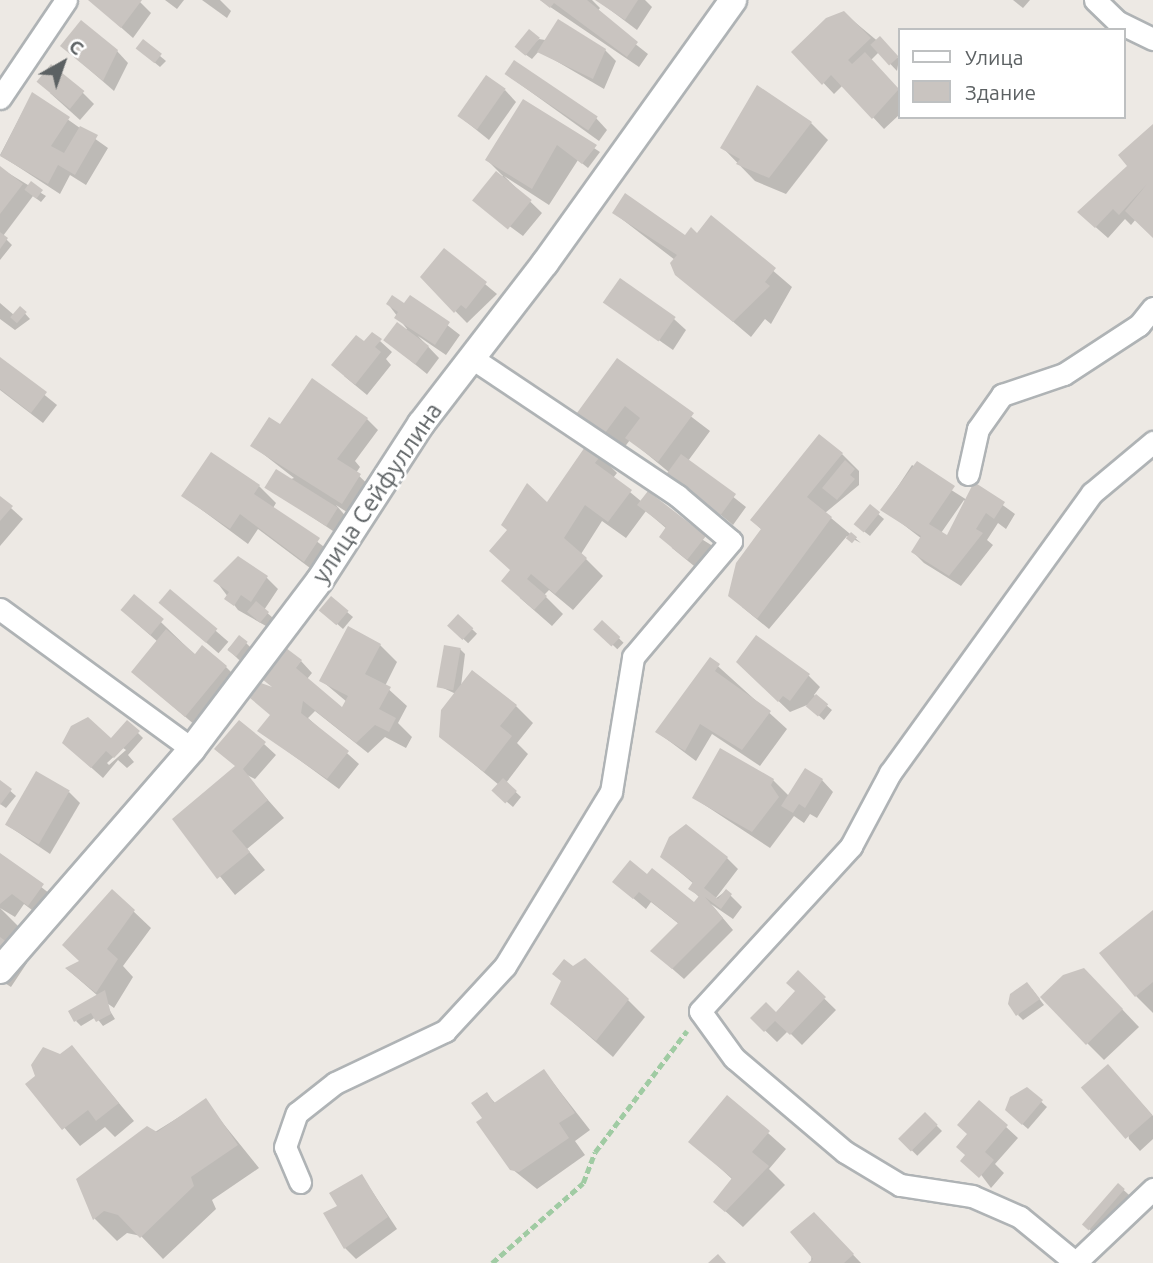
<!DOCTYPE html>
<meta charset="utf-8">
<style>
body{margin:0}
#map{position:relative;width:1153px;height:1263px;overflow:hidden;background:#ede9e4;font-family:Ubuntu,sans-serif}
div>[style]{position:absolute}
.shadow>*{inset:0;background:#0003;transform-origin:0 0}
.building>*{inset:0;background:#c9c4c0;transform-origin:0 0}
.path>*{height:4.5px;margin-top:-2.25px;transform-origin:0;background:repeating-linear-gradient(90deg,#a0cba3 0 7px,transparent 0 10.5px)}
.roads{filter:drop-shadow(2px 0 #afb3b5) drop-shadow(-2px 0 #afb3b5) drop-shadow(0 2px #afb3b5) drop-shadow(0 -2px #afb3b5)}
.minor>*{height:21px;margin:-10.5px;padding:0 10.5px;transform-origin:10.5px;border-radius:10.5px;background:#fff}
.tertiary>*{height:26px;margin:-13px;padding:0 13px;transform-origin:13px;border-radius:13px;background:#fff}
span{translate:-50% -50%;white-space:nowrap;text-align:center;line-height:1.15;-webkit-text-stroke:5px #fff;paint-order:stroke}
.street-label{font-size:24px;color:#5c6163}
.legend{position:absolute;left:898px;top:28px;width:228px;height:91px;box-sizing:border-box;background:#fff;border:2px solid #bec0c1;margin:0;padding:9px 12px;list-style:none;font-size:21px;color:#5c6163}
.legend li{display:flex;align-items:center;gap:14px;height:35px}
.legend b{width:35px;border:2px solid #bec0c1}
.north{position:absolute;left:28px;top:28px;width:70px;height:70px;-webkit-text-stroke:5px #fff;paint-order:stroke;rotate:40deg;font-size:19px;font-weight:700;line-height:28px;text-align:center;color:#5c6163}
.north::after{content:'';display:block;margin:auto;width:24px;height:32px;background:#5c6163;clip-path:polygon(50% 0,100% 100%,50% 72%,0 100%)}
</style>
<div id="map">
<div class="shadow">
<div style="clip-path:polygon(90px 0,138px 0,151px 13px,133px 38px)"></div>
<div style="clip-path:polygon(165px 0,184px 0,177px 9px)"></div>
<div style="clip-path:polygon(202px 0,220px 0,231px 11px,227px 18px)"></div>
<div style="clip-path:polygon(540px 0,592px 0,600px 8px,596px 13px,648px 54px,639px 67px)"></div>
<div style="clip-path:polygon(597px 0,645px 0,652px 7px,637px 30px)"></div>
<div style="clip-path:polygon(1013px 0,1030px 0,1023px 8px)"></div>
<div style="clip-path:polygon(844px 13px,899px 59px,897px 71px,879px 52px,871px 60px,899px 91px,899px 115px,884px 129px,843px 85px,834px 94px,794px 52px)"></div>
<div style="clip-path:polygon(539px 39px,605px 50px,616px 61px,604px 89px,539px 51px,532px 59px,522px 52px)"></div>
<div style="clip-path:polygon(62px 46px,117px 51px,128px 63px,114px 91px)"></div>
<div style="clip-path:polygon(143px 53px,160px 56px,166px 61px,160px 67px)"></div>
<div style="clip-path:polygon(506px 74px,596px 118px,607px 130px,599px 141px)"></div>
<div style="clip-path:polygon(505px 90px,516px 102px,489px 140px,459px 116px)"></div>
<div style="clip-path:polygon(82px 92px,94px 104px,80px 120px,50px 93px)"></div>
<div style="clip-path:polygon(32px 94px,108px 148px,86px 185px,70px 175px,60px 194px,0 155px)"></div>
<div style="clip-path:polygon(524px 102px,600px 152px,588px 168px,578px 160px,549px 205px,504px 176px,542px 213px,523px 236px,474px 200px,503px 176px,487px 160px)"></div>
<div style="clip-path:polygon(811px 123px,828px 140px,786px 194px,755px 181px,722px 147px)"></div>
<div style="clip-path:polygon(1153px 126px,1153px 236px,1136px 219px,1131px 225px,1125px 219px,1108px 238px,1091px 223px)"></div>
<div style="clip-path:polygon(0 168px,46px 196px,41px 202px,33px 196px,3px 236px,12px 245px,0 260px)"></div>
<div style="clip-path:polygon(614px 213px,685px 237px,697px 235px,712px 218px,792px 287px,771px 324px,765px 319px,751px 337px,677px 274px,675px 260px)"></div>
<div style="clip-path:polygon(444px 250px,497px 294px,467px 323px,422px 277px)"></div>
<div style="clip-path:polygon(411px 297px,460px 335px,446px 355px,418px 336px,439px 358px,427px 374px,385px 340px,407px 329px,388px 304px,405px 306px)"></div>
<div style="clip-path:polygon(0 303px,14px 315px,20px 308px,30px 319px,15px 330px,0 319px)"></div>
<div style="clip-path:polygon(606px 303px,674px 319px,686px 330px,673px 350px)"></div>
<div style="clip-path:polygon(380px 341px,392px 352px,386px 359px,391px 365px,367px 395px,344px 376px,364px 344px)"></div>
<div style="clip-path:polygon(0 359px,57px 405px,43px 423px,0 390px)"></div>
<div style="clip-path:polygon(617px 360px,710px 431px,688px 461px,746px 507px,733px 525px,630px 440px,620px 453px,593px 433px)"></div>
<div style="clip-path:polygon(367px 419px,378px 430px,355px 461px,360px 467px,356px 473px,377px 493px,359px 520px,336px 505px,349px 520px,339px 535px,267px 487px,294px 478px,253px 446px,281px 427px)"></div>
<div style="clip-path:polygon(842px 454px,859px 471px,859px 485px,825px 513px,861px 543px,847px 536px,769px 629px,742px 607px,762px 530px,752px 520px)"></div>
<div style="clip-path:polygon(600px 456px,617px 473px,613px 478px,642px 502px,716px 548px,699px 570px,672px 548px,667px 529px,646px 511px,626px 538px,602px 521px,581px 554px,603px 576px,573px 610px,549px 590px,544px 595px,563px 614px,552px 626px,520px 598px,512px 571px,548px 505px)"></div>
<div style="clip-path:polygon(evenodd,912px 465px,967px 500px,975px 485px,1015px 514px,1006px 529px,998px 523px,987px 540px,993px 545px,961px 586px,924px 563px,913px 552px,922px 539px,883px 509px,912px 465px,964px 500px,966px 502px,948px 537px,941px 533px,964px 500px)"></div>
<div style="clip-path:polygon(259px 486px,276px 503px,273px 508px,336px 556px,322px 577px,258px 529px,248px 544px,183px 496px)"></div>
<div style="clip-path:polygon(0 498px,23px 519px,0 546px)"></div>
<div style="clip-path:polygon(870px 507px,884px 519px,870px 536px,861px 529px)"></div>
<div style="clip-path:polygon(267px 578px,278px 589px,264px 610px,273px 618px,266px 626px,238px 610px,216px 581px)"></div>
<div style="left:171px;top:592px;width:76px;height:15px;rotate:41deg"></div>
<div style="clip-path:polygon(135px 597px,196px 656px,226px 667px,243px 684px,203px 732px,133px 672px,158px 642px,134px 621px)"></div>
<div style="clip-path:polygon(347px 612px,353px 617px,343px 629px,327px 615px)"></div>
<div style="left:458px;top:616px;width:26px;height:13px;rotate:43deg"></div>
<div style="left:602px;top:622px;width:30px;height:9px;rotate:44deg"></div>
<div style="left:240px;top:637px;width:16px;height:17px;rotate:45deg"></div>
<div style="clip-path:polygon(380px 645px,397px 662px,385px 686px,407px 706px,398px 723px,412px 737px,406px 748px,385px 737px,368px 753px,315px 711px,308px 718px,359px 764px,339px 789px,260px 731px,272px 716px,275px 690px,301px 661px,312px 673px,307px 679px,343px 710px,347px 702px,322px 681px)"></div>
<div style="clip-path:polygon(460px 649px,465px 654px,461px 686px,516px 706px,533px 723px,517px 743px,528px 754px,506px 783px,521px 797px,513px 807px,499px 795px,499px 785px,440px 736px,456px 694px,441px 687px)"></div>
<div style="clip-path:polygon(710px 659px,787px 729px,760px 766px,712px 734px,696px 761px,657px 732px)"></div>
<div style="clip-path:polygon(749px 673px,809px 676px,820px 687px,814px 695px,832px 710px,824px 720px,807px 705px,790px 712px)"></div>
<div style="clip-path:polygon(evenodd,127px 722px,143px 738px,128px 755px,134px 762px,127px 768px,118px 760px,103px 778px,76px 754px,111px 740px,127px 722px,123px 748px,126px 750px,109px 765px,107px 763px,123px 748px)"></div>
<div style="clip-path:polygon(264px 744px,276px 755px,255px 779px,245px 774px,284px 818px,247px 849px,265px 870px,235px 895px,174px 819px,242px 771px,227px 756px)"></div>
<div style="clip-path:polygon(773px 780px,789px 796px,822px 780px,833px 792px,817px 818px,810px 814px,804px 823px,794px 816px,770px 848px,694px 798px)"></div>
<div style="clip-path:polygon(0 782px,16px 796px,6px 808px,0 804px)"></div>
<div style="clip-path:polygon(69px 792px,80px 803px,50px 854px,7px 825px)"></div>
<div style="clip-path:polygon(0 855px,54px 897px,40px 916px,24px 904px,15px 917px,0 908px,20px 928px,10px 946px,27px 963px,11px 987px,0 980px)"></div>
<div style="clip-path:polygon(662px 857px,727px 858px,738px 869px,715px 899px,726px 891px,742px 907px,733px 919px,711px 904px,733px 930px,684px 979px,652px 951px,679px 924px,651px 902px,646px 909px,614px 882px,648px 877px,695px 904px,700px 898px,691px 889px,694px 884px)"></div>
<div style="clip-path:polygon(112px 891px,151px 928px,123px 966px,133px 977px,114px 1008px,104px 1001px,115px 1019px,103px 1026px,96px 1017px,81px 1026px,76px 1021px,98px 996px,67px 969px,81px 962px)"></div>
<div style="clip-path:polygon(1153px 912px,1153px 1013px,1136px 996px)"></div>
<div style="clip-path:polygon(798px 973px,836px 1010px,802px 1045px,788px 1031px,777px 1042px,752px 1018px,776px 1014px,798px 991px)"></div>
<div style="clip-path:polygon(562px 982px,628px 1000px,645px 1017px,613px 1057px,552px 1004px)"></div>
<div style="clip-path:polygon(1101px 987px,1139px 1027px,1104px 1060px,1087px 1043px)"></div>
<div style="clip-path:polygon(1032px 989px,1044px 1005px,1023px 1020px,1018px 1015px)"></div>
<div style="clip-path:polygon(72px 1047px,134px 1121px,115px 1137px,105px 1127px,80px 1146px,28px 1085px)"></div>
<div style="clip-path:polygon(544px 1071px,590px 1130px,575px 1141px,585px 1155px,537px 1189px,512px 1169px,484px 1119px,487px 1094px,496px 1104px)"></div>
<div style="clip-path:polygon(1119px 1078px,1153px 1116px,1153px 1139px,1140px 1151px,1129px 1139px)"></div>
<div style="clip-path:polygon(1027px 1089px,1047px 1107px,1028px 1129px,1012px 1115px)"></div>
<div style="clip-path:polygon(727px 1097px,786px 1149px,769px 1169px,785px 1185px,743px 1227px,715px 1202px,733px 1180px,691px 1141px)"></div>
<div style="clip-path:polygon(205px 1101px,259px 1168px,212px 1200px,216px 1209px,163px 1259px,141px 1236px,127px 1233px,117px 1241px,95px 1219px,79px 1179px)"></div>
<div style="clip-path:polygon(979px 1102px,1018px 1138px,995px 1164px,1004px 1173px,991px 1188px,967px 1156px)"></div>
<div style="left:925px;top:1114px;width:24px;height:35px;rotate:45deg"></div>
<div style="clip-path:polygon(362px 1176px,397px 1229px,356px 1259px,345px 1248px,339px 1206px)"></div>
<div style="left:1118px;top:1185px;width:15px;height:52px;rotate:42deg"></div>
<div style="clip-path:polygon(814px 1214px,861px 1263px,811px 1263px)"></div>
</div>
<div class="building">
<div style="clip-path:polygon(88px 0,142px 0,121px 28px)"></div>
<div style="clip-path:polygon(540px 0,587px 0,638px 42px,627px 57px,554px 3px,550px 8px)"></div>
<div style="clip-path:polygon(595px 0,638px 0,625px 20px)"></div>
<div style="clip-path:polygon(844px 11px,871px 38px,848px 60px,852px 64px,865px 52px,899px 89px,872px 119px,831px 75px,822px 85px,791px 52px,826px 18px)"></div>
<div style="clip-path:polygon(558px 19px,606px 49px,593px 79px,537px 52px)"></div>
<div style="clip-path:polygon(81px 20px,118px 50px,103px 81px,60px 46px)"></div>
<div style="left:529px;top:29px;width:14px;height:23px;rotate:39deg"></div>
<div style="left:880px;top:36px;width:28px;height:13px;rotate:48deg"></div>
<div style="left:143px;top:39px;width:24px;height:12px;rotate:38deg"></div>
<div style="left:514px;top:60px;width:101px;height:17px;rotate:34deg"></div>
<div style="left:51px;top:64px;width:43px;height:23px;rotate:39deg"></div>
<div style="left:486px;top:75px;width:24px;height:50px;rotate:35deg"></div>
<div style="clip-path:polygon(757px 85px,812px 122px,769px 178px,736px 164px,740px 159px,720px 148px)"></div>
<div style="clip-path:polygon(32px 92px,70px 117px,51px 146px,64px 153px,80px 126px,98px 135px,75px 175px,58px 165px,48px 184px,0 156px)"></div>
<div style="clip-path:polygon(523px 99px,597px 145px,582px 164px,557px 145px,532px 189px,485px 160px)"></div>
<div style="clip-path:polygon(1153px 124px,1153px 238px,1125px 211px,1147px 184px,1119px 215px,1113px 209px,1095px 228px,1077px 212px,1127px 166px,1118px 155px)"></div>
<div style="clip-path:polygon(0 166px,23px 184px,0 214px)"></div>
<div style="left:496px;top:171px;width:46px;height:38px;rotate:39deg"></div>
<div style="left:31px;top:181px;width:15px;height:11px;rotate:37deg"></div>
<div style="clip-path:polygon(625px 193px,685px 235px,691px 227px,697px 233px,711px 215px,776px 268px,765px 282px,770px 286px,733px 322px,675px 275px,670px 263px,677px 255px,612px 213px)"></div>
<div style="clip-path:polygon(0 232px,8px 238px,0 249px)"></div>
<div style="clip-path:polygon(444px 248px,487px 282px,466px 309px,461px 305px,454px 313px,420px 277px)"></div>
<div style="left:620px;top:278px;width:68px;height:30px;rotate:35deg"></div>
<div style="clip-path:polygon(392px 295px,404px 303px,410px 295px,450px 322px,435px 345px,394px 318px,398px 312px,386px 304px)"></div>
<div style="left:20px;top:306px;width:9px;height:15px;rotate:41deg"></div>
<div style="left:397px;top:322px;width:40px;height:23px;rotate:37deg"></div>
<div style="clip-path:polygon(372px 332px,382px 339px,375px 347px,381px 352px,355px 385px,331px 365px,356px 335px,364px 341px)"></div>
<div style="clip-path:polygon(0 357px,47px 392px,31px 413px,0 389px)"></div>
<div style="clip-path:polygon(617px 358px,694px 413px,658px 462px,625px 438px,640px 418px,625px 406px,602px 437px,574px 417px)"></div>
<div style="clip-path:polygon(312px 378px,368px 418px,337px 459px,361px 474px,342px 504px,250px 446px,269px 417px,280px 424px)"></div>
<div style="clip-path:polygon(819px 434px,843px 453px,807px 497px,832px 517px,757px 619px,728px 596px,736px 563px,761px 529px,750px 520px)"></div>
<div style="clip-path:polygon(587px 444px,602px 454px,595px 463px,632px 490px,608px 522px,585px 505px,564px 538px,587px 558px,555px 594px,531px 574px,527px 579px,547px 596px,534px 610px,501px 581px,510px 570px,489px 551px,507px 530px,501px 525px,527px 483px,547px 502px)"></div>
<div style="clip-path:polygon(211px 452px,260px 485px,254px 494px,320px 538px,304px 562px,240px 514px,230px 529px,181px 496px)"></div>
<div style="left:681px;top:454px;width:68px;height:26px;rotate:36deg"></div>
<div style="clip-path:polygon(845px 460px,855px 469px,850px 475px,855px 479px,837px 500px,822px 488px)"></div>
<div style="clip-path:polygon(917px 461px,955px 486px,929px 524px,947px 535px,974px 482px,1005px 502px,994px 519px,986px 513px,976px 529px,983px 533px,949px 576px,911px 552px,921px 536px,880px 510px)"></div>
<div style="left:276px;top:469px;width:73px;height:22px;rotate:32deg"></div>
<div style="clip-path:polygon(648px 491px,706px 536px,687px 560px,659px 537px,666px 527px,637px 505px)"></div>
<div style="clip-path:polygon(0 496px,13px 506px,0 521px)"></div>
<div style="left:870px;top:504px;width:13px;height:26px;rotate:39deg"></div>
<div style="left:851px;top:532px;width:8px;height:8px;rotate:40deg"></div>
<div style="clip-path:polygon(238px 556px,268px 576px,251px 602px,241px 595px,234px 606px,224px 599px,229px 592px,213px 581px)"></div>
<div style="left:170px;top:589px;width:62px;height:18px;rotate:40deg"></div>
<div style="left:134px;top:594px;width:39px;height:21px;rotate:40deg"></div>
<div style="left:331px;top:596px;width:23px;height:19px;rotate:40deg"></div>
<div style="left:256px;top:601px;width:17px;height:14px;rotate:40deg"></div>
<div style="left:458px;top:614px;width:21px;height:16px;rotate:43deg"></div>
<div style="left:602px;top:620px;width:25px;height:13px;rotate:43deg"></div>
<div style="clip-path:polygon(348px 626px,381px 644px,365px 674px,391px 687px,379px 709px,396px 718px,389px 732px,375px 725px,356px 743px,303px 701px,301px 713px,349px 751px,327px 779px,257px 731px,270px 715px,250px 698px,261px 683px,272px 687px,262px 679px,286px 648px,302px 660px,296px 668px,342px 707px,348px 696px,319px 681px)"></div>
<div style="clip-path:polygon(166px 629px,195px 654px,202px 645px,227px 666px,185px 717px,131px 672px)"></div>
<div style="left:239px;top:635px;width:11px;height:19px;rotate:38deg"></div>
<div style="clip-path:polygon(756px 635px,810px 674px,790px 701px,783px 696px,778px 702px,736px 662px)"></div>
<div style="left:444px;top:645px;width:17px;height:43px;rotate:10deg"></div>
<div style="clip-path:polygon(710px 657px,720px 664px,715px 671px,771px 711px,742px 750px,700px 724px,685px 751px,655px 732px)"></div>
<div style="clip-path:polygon(472px 670px,517px 705px,500px 726px,512px 736px,484px 772px,439px 737px,441px 710px)"></div>
<div style="left:816px;top:694px;width:16px;height:16px;rotate:40deg"></div>
<div style="clip-path:polygon(88px 717px,111px 738px,127px 720px,140px 731px,114px 758px,106px 751px,91px 768px,62px 743px,71px 726px)"></div>
<div style="clip-path:polygon(239px 720px,266px 742px,243px 769px,268px 800px,232px 831px,250px 852px,217px 879px,172px 819px,235px 766px,214px 749px)"></div>
<div style="clip-path:polygon(720px 748px,774px 779px,771px 785px,779px 797px,752px 832px,692px 798px)"></div>
<div style="clip-path:polygon(805px 768px,823px 779px,805px 808px,799px 804px,793px 813px,781px 806px)"></div>
<div style="left:36px;top:771px;width:39px;height:62px;rotate:30deg"></div>
<div style="left:503px;top:778px;width:19px;height:17px;rotate:43deg"></div>
<div style="clip-path:polygon(0 780px,12px 789px,0 805px)"></div>
<div style="clip-path:polygon(686px 824px,728px 857px,704px 888px,718px 899px,726px 889px,732px 894px,721px 909px,705px 897px,723px 918px,672px 969px,650px 951px,678px 923px,639px 892px,633px 899px,612px 882px,630px 860px,647px 874px,652px 868px,694px 902px,699px 896px,688px 889px,693px 882px,660px 857px,669px 837px)"></div>
<div style="clip-path:polygon(0 853px,44px 884px,28px 906px,12px 894px,0 904px)"></div>
<div style="clip-path:polygon(112px 889px,135px 910px,107px 949px,118px 959px,96px 993px,65px 968px,79px 961px,62px 945px)"></div>
<div style="clip-path:polygon(1153px 910px,1153px 982px,1135px 997px,1099px 953px)"></div>
<div style="clip-path:polygon(0 937px,11px 945px,0 961px)"></div>
<div style="clip-path:polygon(585px 958px,629px 999px,596px 1041px,550px 1004px,561px 981px,552px 974px,564px 959px,573px 966px)"></div>
<div style="clip-path:polygon(1084px 968px,1123px 1009px,1086px 1045px,1040px 997px,1063px 975px)"></div>
<div style="clip-path:polygon(798px 970px,826px 997px,790px 1035px,775px 1021px,764px 1032px,750px 1018px,766px 1002px,776px 1012px,795px 991px,786px 983px)"></div>
<div style="clip-path:polygon(1027px 982px,1040px 999px,1016px 1016px,1008px 1004px,1010px 994px)"></div>
<div style="clip-path:polygon(105px 990px,111px 1014px,96px 1022px,91px 1013px,74px 1022px,68px 1011px)"></div>
<div style="clip-path:polygon(72px 1045px,119px 1103px,96px 1121px,88px 1110px,62px 1130px,25px 1084px,35px 1076px,31px 1065px,43px 1047px,60px 1054px)"></div>
<div style="left:1108px;top:1064px;width:68px;height:36px;rotate:49deg"></div>
<div style="clip-path:polygon(544px 1069px,575px 1113px,559px 1123px,569px 1138px,519px 1172px,510px 1170px,476px 1122px,482px 1118px,471px 1103px,487px 1092px,494px 1103px)"></div>
<div style="clip-path:polygon(1027px 1087px,1043px 1100px,1022px 1125px,1005px 1110px,1010px 1097px)"></div>
<div style="clip-path:polygon(727px 1095px,770px 1131px,752px 1152px,769px 1166px,725px 1212px,713px 1202px,732px 1178px,688px 1142px)"></div>
<div style="clip-path:polygon(206px 1098px,238px 1145px,191px 1177px,194px 1186px,140px 1238px,118px 1215px,104px 1211px,93px 1220px,76px 1179px,147px 1126px,157px 1132px)"></div>
<div style="clip-path:polygon(979px 1100px,1008px 1125px,985px 1152px,994px 1160px,979px 1178px,960px 1161px,965px 1155px,956px 1147px,967px 1134px,957px 1125px)"></div>
<div style="left:925px;top:1112px;width:18px;height:38px;rotate:45deg"></div>
<div style="clip-path:polygon(362px 1174px,388px 1217px,344px 1249px,323px 1213px,337px 1206px,329px 1193px)"></div>
<div style="left:1118px;top:1183px;width:9px;height:55px;rotate:41deg"></div>
<div style="clip-path:polygon(814px 1212px,854px 1254px,844px 1263px,808px 1263px,813px 1259px,790px 1232px)"></div>
<div style="clip-path:polygon(718px 1254px,726px 1263px,708px 1263px)"></div>
</div>
<div class="path">
<div style="left:492px;top:1263px;width:121px;rotate:-41.3deg"></div>
<div style="left:583px;top:1183px;width:33px;rotate:-69deg"></div>
<div style="left:595px;top:1152px;width:152px;rotate:-52.8deg"></div>
</div>
<div class="roads">
<div class="minor">
<div style="left:1095px;top:0;width:32px;rotate:44deg"></div>
<div style="left:1118px;top:22px;width:39px;rotate:26deg"></div>
<div style="left:0;top:98px;width:118px;rotate:-56deg"></div>
<div style="left:968px;top:474px;width:46px;rotate:-77.5deg"></div>
<div style="left:978px;top:429px;width:42px;rotate:-54.8deg"></div>
<div style="left:1002px;top:395px;width:65px;rotate:-18.7deg"></div>
<div style="left:1064px;top:374px;width:90px;rotate:-33.2deg"></div>
<div style="left:1139px;top:325px;width:22px;rotate:-51deg"></div>
<div style="left:0;top:609px;width:238px;rotate:36.1deg"></div>
<div style="left:300px;top:1182px;width:38px;rotate:-113deg"></div>
<div style="left:285px;top:1147px;width:36px;rotate:-71deg"></div>
<div style="left:297px;top:1113px;width:48px;rotate:-38.3deg"></div>
<div style="left:335px;top:1083px;width:122px;rotate:-25.3deg"></div>
<div style="left:445px;top:1031px;width:88px;rotate:-47.3deg"></div>
<div style="left:505px;top:966px;width:204px;rotate:-58.7deg"></div>
<div style="left:611px;top:792px;width:137px;rotate:-80.7deg"></div>
<div style="left:633px;top:657px;width:152px;rotate:-49.8deg"></div>
<div style="left:731px;top:541px;width:70px;rotate:-139.7deg"></div>
<div style="left:678px;top:496px;width:250px;rotate:-146.2deg"></div>
<div style="left:1075px;top:1263px;width:108px;rotate:-43.5deg"></div>
<div style="left:1076px;top:1263px;width:72px;rotate:-140.6deg"></div>
<div style="left:1020px;top:1217px;width:52px;rotate:-156.4deg"></div>
<div style="left:972px;top:1196px;width:73px;rotate:-171.3deg"></div>
<div style="left:900px;top:1185px;width:64px;rotate:-149deg"></div>
<div style="left:845px;top:1152px;width:145px;rotate:-139.7deg"></div>
<div style="left:734px;top:1058px;width:58px;rotate:-125.9deg"></div>
<div style="left:700px;top:1011px;width:224px;rotate:-47.5deg"></div>
<div style="left:851px;top:846px;width:83px;rotate:-61.9deg"></div>
<div style="left:890px;top:773px;width:345px;rotate:-54.2deg"></div>
<div style="left:1092px;top:493px;width:80px;rotate:-39.9deg"></div>
</div>
<div class="tertiary">
<div style="left:0;top:970px;width:293px;rotate:-49deg"></div>
<div style="left:192px;top:749px;width:212px;rotate:-52.9deg"></div>
<div style="left:320px;top:580px;width:186px;rotate:-57.1deg"></div>
<div style="left:421px;top:424px;width:203px;rotate:-52.4deg"></div>
<div style="left:545px;top:263px;width:323px;rotate:-54.4deg"></div>
</div>
</div>
<div class="street-label">
<span style="left:377px;top:493px;rotate:-56deg">улица Сейфуллина</span>
</div>
<ul class="legend">
<li><b style="height:9px;background:#fff"></b>Улица</li>
<li><b style="height:19px;background:#c9c4c0"></b>Здание</li>
</ul>
<div class="north">С</div>
</div>
